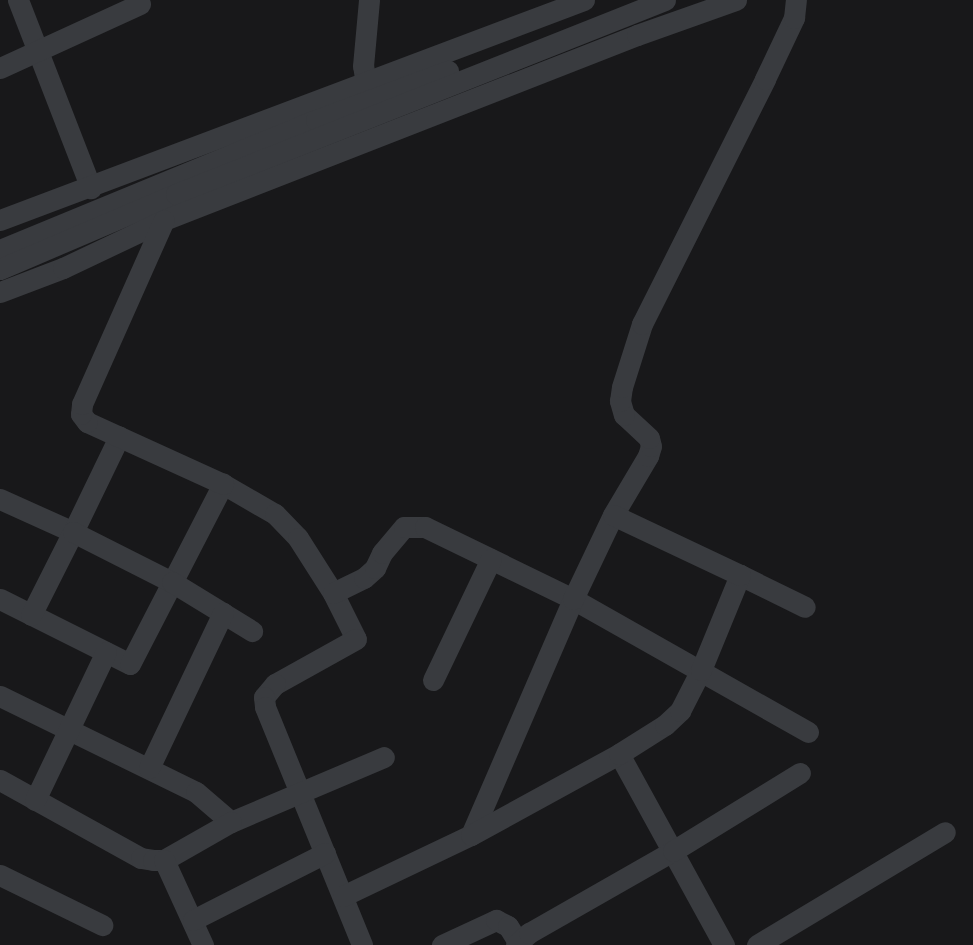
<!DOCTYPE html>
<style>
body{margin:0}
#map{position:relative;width:973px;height:945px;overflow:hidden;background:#18181a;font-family:Ubuntu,sans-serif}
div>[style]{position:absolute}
.minor>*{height:21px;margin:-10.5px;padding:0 10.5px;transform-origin:10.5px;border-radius:10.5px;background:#393b3f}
span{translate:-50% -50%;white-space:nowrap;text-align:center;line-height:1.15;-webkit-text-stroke:5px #131315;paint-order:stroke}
</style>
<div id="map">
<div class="minor">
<div style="left:18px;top:0;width:202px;rotate:68.8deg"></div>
<div style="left:0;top:68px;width:154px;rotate:-24.6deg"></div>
<div style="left:366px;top:84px;width:18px;rotate:-99deg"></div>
<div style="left:363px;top:66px;width:66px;rotate:-84.8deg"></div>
<div style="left:0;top:220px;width:624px;rotate:-20.64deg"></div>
<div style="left:0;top:250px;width:342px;rotate:-22.4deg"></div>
<div style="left:316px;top:120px;width:141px;rotate:-20.4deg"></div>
<div style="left:0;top:269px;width:191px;rotate:-23.1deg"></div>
<div style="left:176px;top:194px;width:526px;rotate:-21.64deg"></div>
<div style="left:0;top:292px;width:67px;rotate:-20.9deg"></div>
<div style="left:63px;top:268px;width:112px;rotate:-25.4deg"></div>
<div style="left:164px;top:220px;width:508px;rotate:-21.36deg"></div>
<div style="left:637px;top:35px;width:105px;rotate:-19.5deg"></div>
<div style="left:223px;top:484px;width:60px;rotate:30deg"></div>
<div style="left:275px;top:514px;width:33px;rotate:46deg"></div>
<div style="left:298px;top:538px;width:65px;rotate:57.5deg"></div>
<div style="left:333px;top:593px;width:51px;rotate:63.4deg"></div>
<div style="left:356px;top:639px;width:93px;rotate:150.9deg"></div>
<div style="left:275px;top:684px;width:17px;rotate:130deg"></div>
<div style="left:264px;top:697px;width:10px;rotate:84deg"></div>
<div style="left:265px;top:707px;width:257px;rotate:67.8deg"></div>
<div style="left:0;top:499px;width:80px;rotate:24.3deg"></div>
<div style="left:73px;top:532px;width:106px;rotate:-64.2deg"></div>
<div style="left:740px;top:575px;width:72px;rotate:26.2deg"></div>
<div style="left:333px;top:593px;width:34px;rotate:-26deg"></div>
<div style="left:364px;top:578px;width:15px;rotate:-42deg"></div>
<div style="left:375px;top:568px;width:17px;rotate:-65deg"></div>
<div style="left:382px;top:553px;width:34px;rotate:-50deg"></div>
<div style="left:404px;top:527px;width:21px"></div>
<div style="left:425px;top:527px;width:165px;rotate:25.9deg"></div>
<div style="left:573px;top:599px;width:270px;rotate:29.5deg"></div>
<div style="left:0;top:599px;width:145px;rotate:26.6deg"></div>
<div style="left:130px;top:664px;width:203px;rotate:-62.7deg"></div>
<div style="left:223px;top:484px;width:149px;rotate:-155.5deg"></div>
<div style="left:87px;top:422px;width:10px;rotate:-127deg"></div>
<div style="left:81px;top:414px;width:10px;rotate:-84deg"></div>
<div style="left:82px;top:404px;width:201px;rotate:-66deg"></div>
<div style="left:31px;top:615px;width:93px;rotate:-63.2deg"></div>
<div style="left:73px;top:532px;width:111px;rotate:26.8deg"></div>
<div style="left:172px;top:582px;width:94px;rotate:31.5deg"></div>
<div style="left:433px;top:680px;width:134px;rotate:-64.4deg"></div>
<div style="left:0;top:696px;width:218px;rotate:26.1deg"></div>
<div style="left:196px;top:792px;width:46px;rotate:40.6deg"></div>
<div style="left:231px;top:822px;width:166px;rotate:-23deg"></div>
<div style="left:619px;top:754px;width:218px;rotate:61.2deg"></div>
<div style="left:149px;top:768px;width:172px;rotate:-64.5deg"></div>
<div style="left:0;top:780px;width:161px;rotate:29deg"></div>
<div style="left:141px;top:858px;width:12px;rotate:9deg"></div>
<div style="left:153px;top:860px;width:11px"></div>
<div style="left:164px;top:860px;width:77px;rotate:-29.6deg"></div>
<div style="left:35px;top:800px;width:164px;rotate:-64.4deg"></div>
<div style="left:471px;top:835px;width:257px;rotate:-66.6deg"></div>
<div style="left:573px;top:599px;width:93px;rotate:-64.5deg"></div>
<div style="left:613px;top:515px;width:69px;rotate:-59.3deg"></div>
<div style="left:648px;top:456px;width:10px;rotate:-73deg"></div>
<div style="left:651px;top:446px;width:8px;rotate:-104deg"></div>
<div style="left:649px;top:438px;width:34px;rotate:-137deg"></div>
<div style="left:624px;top:415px;width:15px;rotate:-106deg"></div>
<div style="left:620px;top:401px;width:14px;rotate:-82deg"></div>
<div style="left:622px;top:387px;width:66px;rotate:-72.4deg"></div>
<div style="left:642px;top:324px;width:274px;rotate:-63.3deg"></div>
<div style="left:765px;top:79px;width:68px;rotate:-64.6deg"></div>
<div style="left:794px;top:18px;width:18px;rotate:-84deg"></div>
<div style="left:164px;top:860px;width:94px;rotate:65.4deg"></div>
<div style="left:0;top:875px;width:114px;rotate:26.1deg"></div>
<div style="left:343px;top:896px;width:142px;rotate:-25.5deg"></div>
<div style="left:471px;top:835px;width:169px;rotate:-28.7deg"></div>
<div style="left:619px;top:754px;width:54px;rotate:-32.2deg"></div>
<div style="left:665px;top:725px;width:21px;rotate:-43deg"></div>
<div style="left:680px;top:711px;width:46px;rotate:-62.9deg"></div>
<div style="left:701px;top:670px;width:103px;rotate:-67.7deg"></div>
<div style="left:740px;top:575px;width:140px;rotate:-154.7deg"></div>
<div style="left:193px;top:920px;width:148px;rotate:-26.9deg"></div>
<div style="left:442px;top:945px;width:60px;rotate:-24.8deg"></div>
<div style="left:496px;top:920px;width:13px;rotate:27deg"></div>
<div style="left:508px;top:926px;width:19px;rotate:58deg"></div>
<div style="left:516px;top:945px;width:18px;rotate:-43deg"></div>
<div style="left:529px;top:933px;width:166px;rotate:-29.7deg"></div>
<div style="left:673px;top:851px;width:149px;rotate:-31.6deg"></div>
<div style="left:757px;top:945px;width:219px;rotate:-31deg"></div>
</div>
</div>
